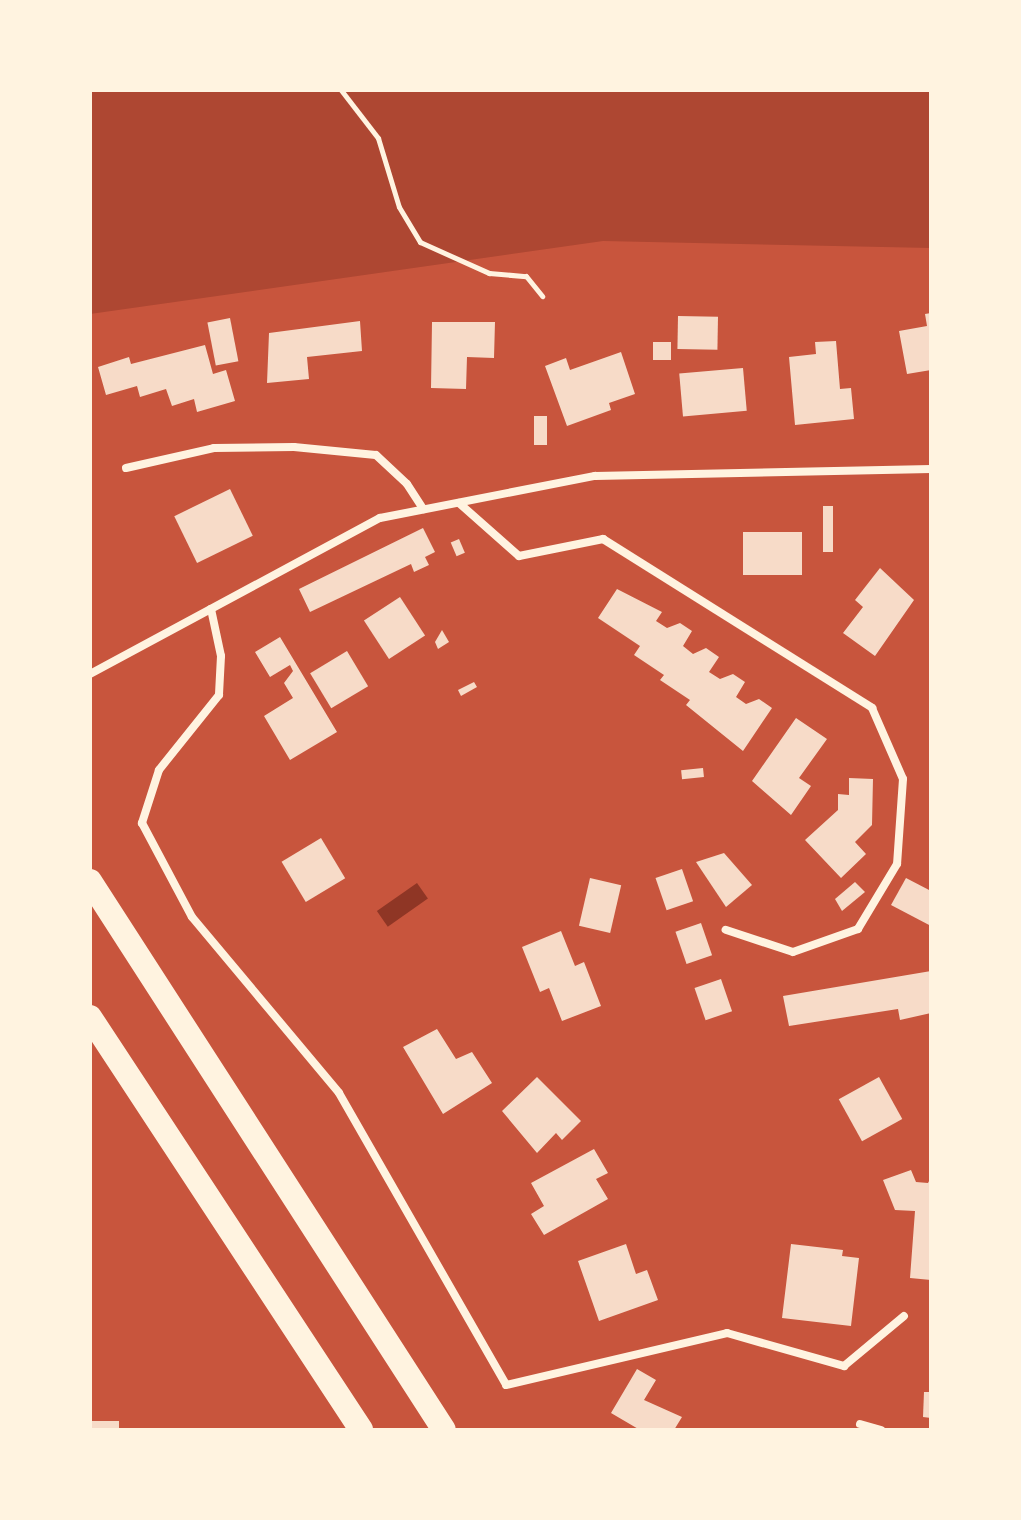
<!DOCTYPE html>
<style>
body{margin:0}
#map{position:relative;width:1021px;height:1520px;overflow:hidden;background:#c8553d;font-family:"Exo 2",sans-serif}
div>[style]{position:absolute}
.green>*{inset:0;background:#ae4732}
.water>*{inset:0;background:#8f3625;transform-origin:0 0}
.building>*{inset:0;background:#f7dbc8;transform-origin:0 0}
.path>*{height:5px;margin:-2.5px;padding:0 2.5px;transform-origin:2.5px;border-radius:2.5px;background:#fff3e0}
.minor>*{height:8px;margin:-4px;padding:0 4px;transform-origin:4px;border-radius:4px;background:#fff3e0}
.motorway>*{height:24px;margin:-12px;padding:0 12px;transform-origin:12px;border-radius:12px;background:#fff3e0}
span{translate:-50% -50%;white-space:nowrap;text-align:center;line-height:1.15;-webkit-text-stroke:6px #fff3e0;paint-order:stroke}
.frame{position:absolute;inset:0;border:92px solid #fff3e0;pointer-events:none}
</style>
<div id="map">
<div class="green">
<div style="clip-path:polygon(90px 90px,931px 90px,931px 248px,603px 241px,90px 314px)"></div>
</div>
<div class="water">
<div style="left:417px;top:883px;width:19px;height:49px;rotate:55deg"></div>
</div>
<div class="building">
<div style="clip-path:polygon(931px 313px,931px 370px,907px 374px,899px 331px,927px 326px,925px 314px)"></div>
<div style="left:678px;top:316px;width:40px;height:33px;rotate:1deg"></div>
<div style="left:230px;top:318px;width:44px;height:23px;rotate:79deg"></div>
<div style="clip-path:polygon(360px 321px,362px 351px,307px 357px,309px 379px,267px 383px,269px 333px)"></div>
<div style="clip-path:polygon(432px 322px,495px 322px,494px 358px,467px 357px,466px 389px,431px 388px)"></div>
<div style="clip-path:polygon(836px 341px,840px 389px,851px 388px,854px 419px,795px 425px,789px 357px,816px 354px,815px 342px)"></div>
<div style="left:653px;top:342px;width:18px;height:18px"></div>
<div style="clip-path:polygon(205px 345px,213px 374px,226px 370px,235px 401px,197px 412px,194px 399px,172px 406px,166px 389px,140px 397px,137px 386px,106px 395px,98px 367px,129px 357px,131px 364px)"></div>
<div style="clip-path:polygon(621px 352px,635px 394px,609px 403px,611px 410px,567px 426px,545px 366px,566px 358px,570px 370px)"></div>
<div style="left:743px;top:368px;width:43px;height:64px;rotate:85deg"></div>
<div style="left:534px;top:416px;width:13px;height:29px"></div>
<div style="left:230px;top:489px;width:52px;height:62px;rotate:64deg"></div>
<div style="left:823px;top:506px;width:10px;height:46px"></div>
<div style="clip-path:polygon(423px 528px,435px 552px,425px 557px,429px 565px,414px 572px,411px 564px,310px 612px,299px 589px)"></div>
<div style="left:743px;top:532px;width:59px;height:43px"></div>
<div style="left:459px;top:539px;width:15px;height:9px;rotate:67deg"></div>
<div style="clip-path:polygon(880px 568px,914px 600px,875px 656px,843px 633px,863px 607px,855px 600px)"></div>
<div style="clip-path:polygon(617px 589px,662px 612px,656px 621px,667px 628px,680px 623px,692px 631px,683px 646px,693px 654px,706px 648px,719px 657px,709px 672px,720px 679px,733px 674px,745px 682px,736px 697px,746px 704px,759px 699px,772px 708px,743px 751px,686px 705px,690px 700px,660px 680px,664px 675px,634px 655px,640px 646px,598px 618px)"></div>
<div style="left:400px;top:597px;width:46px;height:43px;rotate:57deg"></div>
<div style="clip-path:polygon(442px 630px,449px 642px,438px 649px,435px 642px)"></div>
<div style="clip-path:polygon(280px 637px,337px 732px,290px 760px,264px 716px,293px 698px,284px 683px,293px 671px,290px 665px,270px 677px,255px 652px)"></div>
<div style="left:347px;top:651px;width:41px;height:43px;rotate:59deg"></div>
<div style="clip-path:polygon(474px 682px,477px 687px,461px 696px,458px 690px)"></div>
<div style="clip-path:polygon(796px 718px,827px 739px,799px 778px,811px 786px,791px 815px,752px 781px)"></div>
<div style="left:703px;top:768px;width:9px;height:22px;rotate:84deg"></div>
<div style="clip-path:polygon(849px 778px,873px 779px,872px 825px,855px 842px,866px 854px,841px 878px,805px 840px,838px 810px,838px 794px,849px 795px)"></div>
<div style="left:321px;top:838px;width:47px;height:46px;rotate:59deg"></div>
<div style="clip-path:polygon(724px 853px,752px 885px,726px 907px,696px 862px)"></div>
<div style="left:682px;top:869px;width:34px;height:28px;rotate:71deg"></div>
<div style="left:590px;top:878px;width:32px;height:49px;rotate:13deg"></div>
<div style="clip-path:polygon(906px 878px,931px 891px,931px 926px,891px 905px)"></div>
<div style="clip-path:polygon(855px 882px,865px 892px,842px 911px,835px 899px)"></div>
<div style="left:701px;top:923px;width:34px;height:27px;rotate:71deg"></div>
<div style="clip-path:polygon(561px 931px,575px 966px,584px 962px,601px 1006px,562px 1021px,549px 988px,540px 992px,522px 947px)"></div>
<div style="clip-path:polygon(931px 971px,931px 1013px,900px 1020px,898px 1009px,789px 1026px,783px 996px)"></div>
<div style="left:721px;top:979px;width:34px;height:28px;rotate:71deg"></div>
<div style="clip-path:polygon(437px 1029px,456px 1059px,472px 1052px,492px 1083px,443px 1114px,403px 1047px)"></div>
<div style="clip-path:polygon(537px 1077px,581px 1121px,562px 1140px,556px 1133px,537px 1153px,502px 1111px)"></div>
<div style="left:879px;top:1077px;width:48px;height:46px;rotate:61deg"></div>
<div style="clip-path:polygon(594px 1149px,608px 1173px,596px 1179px,608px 1199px,544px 1235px,531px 1214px,544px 1206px,531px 1183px)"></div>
<div style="clip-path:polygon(911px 1170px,916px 1182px,928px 1183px,931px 1177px,931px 1280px,910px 1278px,915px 1211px,895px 1210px,883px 1180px)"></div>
<div style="clip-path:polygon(626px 1244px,636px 1274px,647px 1270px,658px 1300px,599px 1321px,578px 1261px)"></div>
<div style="clip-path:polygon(791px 1244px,843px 1250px,842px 1256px,859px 1258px,851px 1326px,782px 1318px)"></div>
<div style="clip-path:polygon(637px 1369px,656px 1380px,644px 1400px,682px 1417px,674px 1430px,640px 1430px,611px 1413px)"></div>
<div style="clip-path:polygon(924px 1392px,931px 1392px,931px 1418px,923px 1417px)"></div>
<div style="left:90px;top:1421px;width:29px;height:9px"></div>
</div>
<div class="path">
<div style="left:341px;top:90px;width:61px;rotate:52.4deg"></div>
<div style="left:378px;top:138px;width:72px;rotate:73.1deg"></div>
<div style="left:399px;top:207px;width:41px;rotate:59deg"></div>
<div style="left:420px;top:242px;width:76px;rotate:24.2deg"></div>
<div style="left:489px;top:273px;width:37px;rotate:5deg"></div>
<div style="left:526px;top:276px;width:26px;rotate:51deg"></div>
</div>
<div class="minor">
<div style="left:126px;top:468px;width:90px;rotate:-12.8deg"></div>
<div style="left:214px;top:448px;width:80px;rotate:-0.7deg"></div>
<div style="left:294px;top:447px;width:82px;rotate:5.6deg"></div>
<div style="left:376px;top:455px;width:42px;rotate:43.1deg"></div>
<div style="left:407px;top:484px;width:30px;rotate:57deg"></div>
<div style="left:459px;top:503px;width:80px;rotate:41.5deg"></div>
<div style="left:519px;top:556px;width:86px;rotate:-11.4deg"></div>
<div style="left:603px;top:539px;width:318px;rotate:32.1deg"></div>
<div style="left:872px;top:708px;width:77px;rotate:66.4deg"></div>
<div style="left:903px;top:779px;width:85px;rotate:94deg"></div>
<div style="left:897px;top:864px;width:76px;rotate:121deg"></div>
<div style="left:858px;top:929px;width:69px;rotate:160.5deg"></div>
<div style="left:793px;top:952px;width:71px;rotate:-161.8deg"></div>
<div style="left:211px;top:609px;width:48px;rotate:78deg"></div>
<div style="left:221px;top:656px;width:39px;rotate:93deg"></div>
<div style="left:219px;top:695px;width:96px;rotate:128.7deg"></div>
<div style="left:159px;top:770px;width:56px;rotate:107.8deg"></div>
<div style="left:142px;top:823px;width:106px;rotate:62deg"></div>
<div style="left:192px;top:917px;width:229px;rotate:50.1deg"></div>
<div style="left:339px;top:1093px;width:336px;rotate:60.2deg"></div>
<div style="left:506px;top:1385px;width:227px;rotate:-13.2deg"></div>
<div style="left:727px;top:1333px;width:122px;rotate:15.8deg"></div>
<div style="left:844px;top:1366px;width:78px;rotate:-39.8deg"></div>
<div style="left:90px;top:674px;width:329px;rotate:-28.3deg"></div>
<div style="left:380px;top:518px;width:219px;rotate:-11.1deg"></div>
<div style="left:595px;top:476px;width:336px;rotate:-1.2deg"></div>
<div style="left:860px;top:1424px;width:22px;rotate:16deg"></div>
</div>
<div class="motorway">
<div style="left:90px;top:881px;width:653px;rotate:57.19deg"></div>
<div style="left:90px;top:1017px;width:494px;rotate:56.7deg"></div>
</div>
<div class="frame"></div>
</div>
